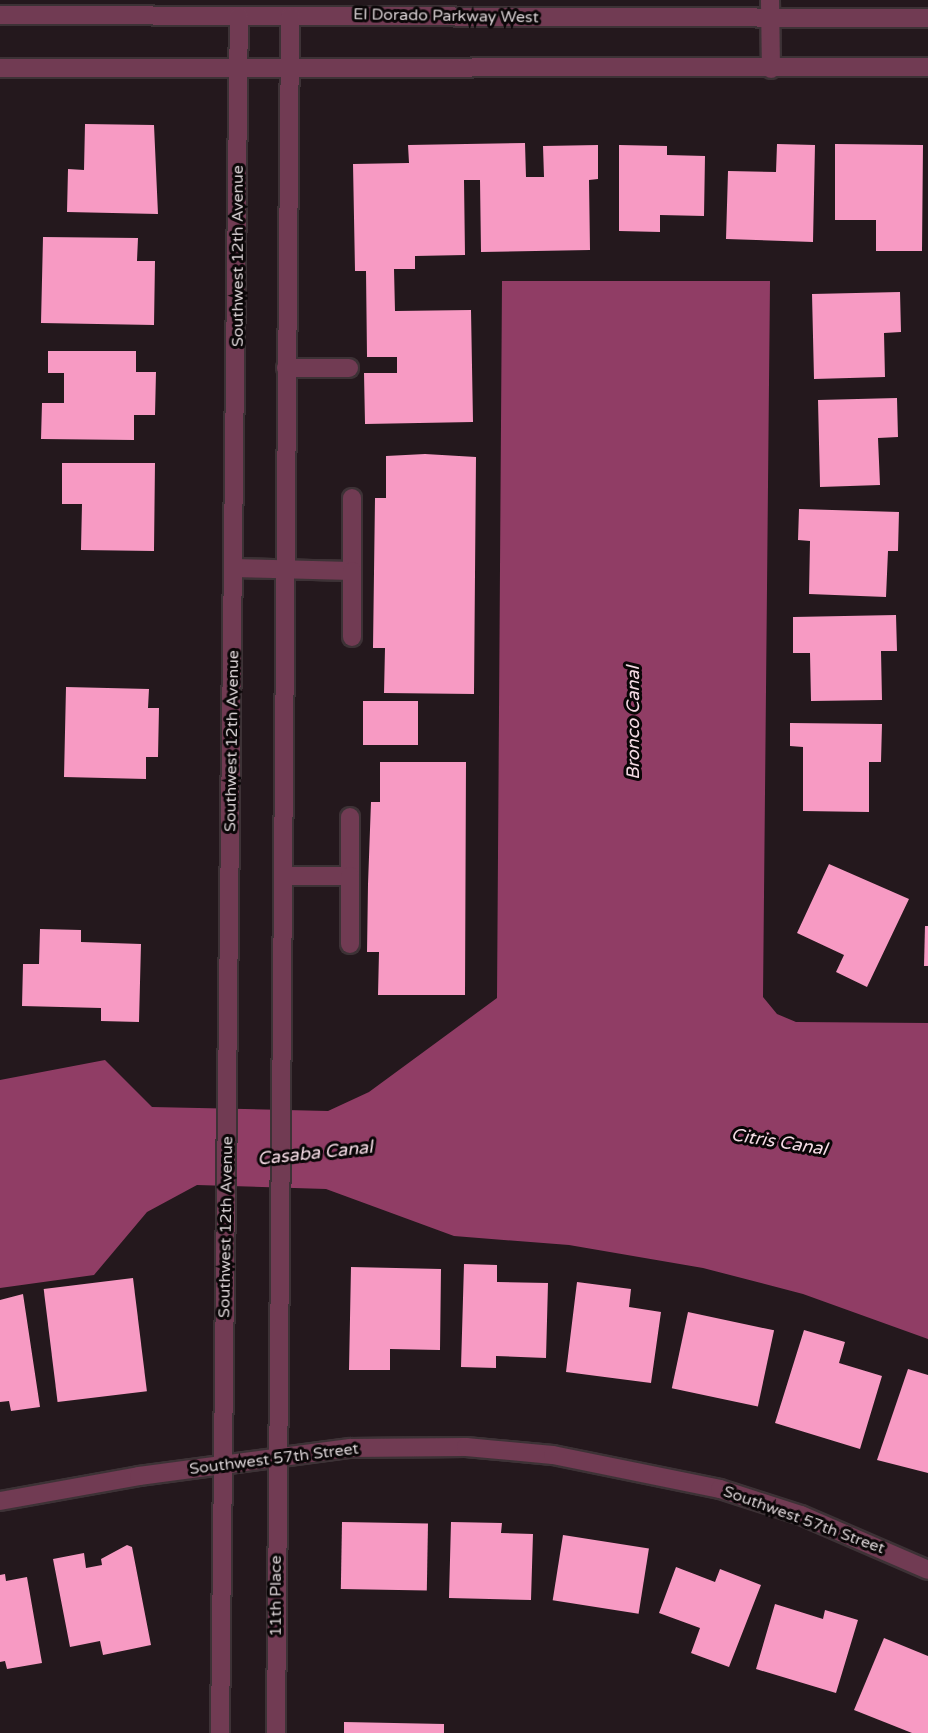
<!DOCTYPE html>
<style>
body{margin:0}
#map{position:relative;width:928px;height:1733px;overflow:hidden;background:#24181d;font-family:"Varela Round",sans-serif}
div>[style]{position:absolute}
.water>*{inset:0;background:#903d65}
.building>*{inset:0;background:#f79ac3;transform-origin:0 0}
.roads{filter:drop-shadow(2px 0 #3d3236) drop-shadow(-2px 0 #3d3236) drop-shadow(0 2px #3d3236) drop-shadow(0 -2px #3d3236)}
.minor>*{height:18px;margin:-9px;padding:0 9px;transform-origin:9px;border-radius:9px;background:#713b53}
span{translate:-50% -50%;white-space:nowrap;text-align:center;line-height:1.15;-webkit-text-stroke:6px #0a0607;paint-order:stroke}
.street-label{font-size:16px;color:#d7cfd2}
.water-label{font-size:18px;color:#f5dbe5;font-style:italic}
</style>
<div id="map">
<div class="water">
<div style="clip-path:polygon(502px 281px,770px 281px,763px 997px,777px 1014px,796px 1022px,928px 1023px,928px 1339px,803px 1294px,703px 1268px,569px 1245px,454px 1236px,326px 1189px,197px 1185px,147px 1212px,94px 1275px,0 1288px,0 1080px,105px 1060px,152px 1107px,328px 1111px,369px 1092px,497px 998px)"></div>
</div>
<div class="building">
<div style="clip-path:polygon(85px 124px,154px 125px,158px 214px,67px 212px,68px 169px,84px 170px)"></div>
<div style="clip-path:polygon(525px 143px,526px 177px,544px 177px,543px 146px,598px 145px,598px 179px,589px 180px,590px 250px,481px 252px,480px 180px,464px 180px,465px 255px,415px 256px,415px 269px,394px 269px,395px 311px,471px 310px,473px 422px,365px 424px,364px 373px,397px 373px,397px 357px,367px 357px,366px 271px,355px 271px,353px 164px,409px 163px,408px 145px)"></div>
<div style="clip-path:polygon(777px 144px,815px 145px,813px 242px,726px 239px,728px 171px,776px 172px)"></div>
<div style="clip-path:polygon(835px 144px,923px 145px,922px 251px,876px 251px,876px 220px,835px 220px)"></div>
<div style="clip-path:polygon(619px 145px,667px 146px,667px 155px,705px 156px,704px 216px,660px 215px,660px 232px,619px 231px)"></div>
<div style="clip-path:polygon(43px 237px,138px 238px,137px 261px,155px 261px,154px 325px,41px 323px)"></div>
<div style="clip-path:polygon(900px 292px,901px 332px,884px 333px,885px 377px,814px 379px,812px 294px)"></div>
<div style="clip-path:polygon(48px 351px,136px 351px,136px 372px,156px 372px,155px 415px,134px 415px,134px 440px,41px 439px,42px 403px,64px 403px,64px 373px,48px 373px)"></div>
<div style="clip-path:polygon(897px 398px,898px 437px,878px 438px,880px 485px,820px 487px,818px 400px)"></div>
<div style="clip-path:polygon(425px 454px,476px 457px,474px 694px,384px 693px,385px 648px,373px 648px,375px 498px,386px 498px,386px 456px)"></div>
<div style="clip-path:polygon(62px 463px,155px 463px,154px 551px,81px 550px,82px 504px,62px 504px)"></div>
<div style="clip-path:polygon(799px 509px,899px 512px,898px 551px,888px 551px,886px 597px,809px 594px,810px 541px,798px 540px)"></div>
<div style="clip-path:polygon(896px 615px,897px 651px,881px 651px,882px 700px,811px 701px,810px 653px,793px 653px,793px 617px)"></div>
<div style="clip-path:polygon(66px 687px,149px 689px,148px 708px,159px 708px,158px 757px,146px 757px,146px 779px,64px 777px)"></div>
<div style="left:418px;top:701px;width:44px;height:55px;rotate:90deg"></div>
<div style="clip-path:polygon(790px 723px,882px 724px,881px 762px,869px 762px,869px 812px,803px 811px,803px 747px,790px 746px)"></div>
<div style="clip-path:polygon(380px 762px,466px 762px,465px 995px,378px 995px,379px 952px,367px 952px,368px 884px,371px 802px,380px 802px)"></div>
<div style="clip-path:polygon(829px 864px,909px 899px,867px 987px,836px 972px,844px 955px,797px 933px)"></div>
<div style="clip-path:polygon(925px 926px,928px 926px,928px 966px,924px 966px)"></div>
<div style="clip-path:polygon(40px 929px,81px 930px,81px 942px,141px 944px,139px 1022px,101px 1021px,101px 1008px,22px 1006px,23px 964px,39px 964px)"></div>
<div style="clip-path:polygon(464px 1264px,497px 1265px,497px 1282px,548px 1283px,546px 1358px,496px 1356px,496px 1368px,461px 1367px)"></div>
<div style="clip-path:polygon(351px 1267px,441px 1269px,440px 1350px,390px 1349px,390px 1370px,349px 1370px)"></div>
<div style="left:133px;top:1278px;width:114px;height:90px;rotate:83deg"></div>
<div style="clip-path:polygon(577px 1282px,631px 1289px,629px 1307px,661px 1312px,651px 1383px,566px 1372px)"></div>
<div style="clip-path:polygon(23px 1294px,40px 1407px,11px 1411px,9px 1401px,0 1402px,0 1300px)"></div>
<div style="left:688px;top:1312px;width:88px;height:78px;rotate:12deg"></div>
<div style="clip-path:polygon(804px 1330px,845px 1342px,839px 1363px,882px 1376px,860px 1449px,775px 1423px)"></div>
<div style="clip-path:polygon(908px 1369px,928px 1375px,928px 1473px,877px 1460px)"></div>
<div style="left:342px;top:1522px;width:86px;height:67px;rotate:1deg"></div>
<div style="clip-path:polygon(451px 1522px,502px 1523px,501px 1533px,533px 1534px,531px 1600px,449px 1598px)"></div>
<div style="left:563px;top:1535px;width:87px;height:66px;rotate:9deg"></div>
<div style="clip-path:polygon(127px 1545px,132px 1547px,151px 1645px,103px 1655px,100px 1641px,70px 1647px,53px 1559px,84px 1553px,86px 1568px,102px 1565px,101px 1559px)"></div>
<div style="clip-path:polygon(676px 1567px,715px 1582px,720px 1569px,761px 1585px,729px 1667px,691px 1653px,700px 1628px,659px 1613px)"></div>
<div style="clip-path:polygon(5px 1574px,6px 1581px,27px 1577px,42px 1663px,7px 1669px,5px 1661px,0 1662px,0 1575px)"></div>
<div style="clip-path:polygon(775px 1604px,823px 1619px,825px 1610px,858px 1620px,836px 1693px,756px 1669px)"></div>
<div style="clip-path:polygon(884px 1638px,928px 1656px,928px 1733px,912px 1733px,854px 1710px)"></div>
<div style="clip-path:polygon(344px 1722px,444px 1724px,444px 1733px,344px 1733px)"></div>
</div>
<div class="roads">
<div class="minor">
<div style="left:770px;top:0;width:69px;rotate:89.2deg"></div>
<div style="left:0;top:15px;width:928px;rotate:0.19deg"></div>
<div style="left:0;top:68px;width:928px;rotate:-0.06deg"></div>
<div style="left:286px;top:368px;width:63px"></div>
<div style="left:234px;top:568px;width:118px;rotate:1.5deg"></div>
<div style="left:352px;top:571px;width:73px;rotate:-90deg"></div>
<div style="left:352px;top:571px;width:66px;rotate:90deg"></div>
<div style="left:284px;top:876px;width:66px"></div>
<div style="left:350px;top:876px;width:59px;rotate:-90deg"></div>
<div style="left:350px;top:876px;width:68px;rotate:90deg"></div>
<div style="left:0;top:1501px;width:141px;rotate:-10.2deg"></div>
<div style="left:139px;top:1476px;width:213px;rotate:-7.6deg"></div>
<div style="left:350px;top:1448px;width:116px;rotate:-0.5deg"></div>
<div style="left:466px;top:1447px;width:87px;rotate:5.3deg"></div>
<div style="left:553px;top:1455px;width:170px;rotate:11.5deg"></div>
<div style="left:720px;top:1489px;width:85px;rotate:17.8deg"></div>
<div style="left:801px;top:1515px;width:138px;rotate:23.4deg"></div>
<div style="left:220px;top:1733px;width:1717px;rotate:-89.37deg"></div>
<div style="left:276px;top:1733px;width:1716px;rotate:-89.53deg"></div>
</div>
</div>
<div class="street-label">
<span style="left:446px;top:16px;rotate:1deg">El Dorado Parkway West</span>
<span style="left:238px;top:256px;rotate:-90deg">Southwest 12th Avenue</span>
<span style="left:232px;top:741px;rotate:-89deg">Southwest 12th Avenue</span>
<span style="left:226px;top:1227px;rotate:-89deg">Southwest 12th Avenue</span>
<span style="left:274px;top:1459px;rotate:-7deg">Southwest 57th Street</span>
<span style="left:804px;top:1520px;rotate:20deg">Southwest 57th Street</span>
<span style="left:276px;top:1596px;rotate:-90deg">11th Place</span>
</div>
<div class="water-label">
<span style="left:633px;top:723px;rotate:-90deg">Bronco Canal</span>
<span style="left:779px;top:1142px;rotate:9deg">Citris Canal</span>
<span style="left:315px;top:1153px;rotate:-6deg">Casaba Canal</span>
</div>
</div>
